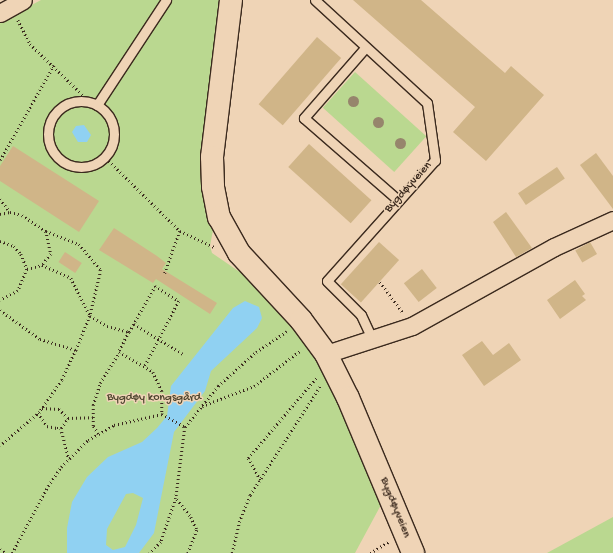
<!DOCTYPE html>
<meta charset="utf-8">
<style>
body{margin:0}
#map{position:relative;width:613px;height:553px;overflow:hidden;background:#efd4b6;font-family:"Gochi Hand",sans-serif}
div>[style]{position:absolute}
.green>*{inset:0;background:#bad890;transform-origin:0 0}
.water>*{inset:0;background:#90d1f2}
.building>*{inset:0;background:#d0b588;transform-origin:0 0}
.path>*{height:2.5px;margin-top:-1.25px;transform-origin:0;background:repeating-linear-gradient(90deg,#3b2a1e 0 1px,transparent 0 4px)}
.roads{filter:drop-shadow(1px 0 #3b2a1e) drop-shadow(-1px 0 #3b2a1e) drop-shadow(0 1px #3b2a1e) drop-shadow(0 -1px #3b2a1e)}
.lane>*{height:9px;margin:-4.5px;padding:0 4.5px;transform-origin:4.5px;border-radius:4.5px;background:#efd4b6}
.lane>.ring{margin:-4.5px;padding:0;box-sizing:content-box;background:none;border:9px solid #efd4b6;border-radius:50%}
.street>*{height:17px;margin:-8.5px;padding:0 8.5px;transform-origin:8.5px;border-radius:8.5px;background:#efd4b6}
.secondary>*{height:22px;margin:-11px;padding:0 11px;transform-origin:11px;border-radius:11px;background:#efd4b6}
.trees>*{width:11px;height:11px;margin:-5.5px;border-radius:50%;background:#96856c}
span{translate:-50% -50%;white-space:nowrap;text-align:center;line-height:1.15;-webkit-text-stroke:3px #efd4b6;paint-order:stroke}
.street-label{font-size:12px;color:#3b2a1e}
.park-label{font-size:12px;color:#4e442f}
</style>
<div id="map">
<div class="green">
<div style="clip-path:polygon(41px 0,222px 0,203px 150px,201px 179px,205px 209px,213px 230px,210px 246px,212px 253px,253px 281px,318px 355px,382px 503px,355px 553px,0 553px,0 22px)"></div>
<div style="left:355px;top:72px;width:96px;height:48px;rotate:42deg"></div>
<div style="clip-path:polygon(613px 517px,613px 553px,547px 553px)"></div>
</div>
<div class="water">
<div style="clip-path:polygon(84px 125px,91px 135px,87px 142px,78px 142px,72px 132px,76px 126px)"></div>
<div style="clip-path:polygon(evenodd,245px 301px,259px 307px,262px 318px,257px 328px,211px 371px,205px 391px,174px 432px,154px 533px,139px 553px,67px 553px,67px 528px,72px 502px,87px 477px,108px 457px,142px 442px,157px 428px,167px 416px,171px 386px,233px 308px,245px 301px,133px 493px,143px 498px,136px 525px,125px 547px,113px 550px,106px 545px,107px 529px,126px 494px,133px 493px)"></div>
</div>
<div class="building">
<div style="clip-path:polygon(353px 0,421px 0,505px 73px,511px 66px,544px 95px,486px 161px,453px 132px,475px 107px)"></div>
<div style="left:317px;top:37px;width:32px;height:89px;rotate:41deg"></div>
<div style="left:309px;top:144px;width:84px;height:31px;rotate:42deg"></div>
<div style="clip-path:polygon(13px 146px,99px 201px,79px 232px,0 181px,0 166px)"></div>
<div style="clip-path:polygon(596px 153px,613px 176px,613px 209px,580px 165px)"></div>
<div style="left:557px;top:167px;width:14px;height:47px;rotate:56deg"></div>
<div style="clip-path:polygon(506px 212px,532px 248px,516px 257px,493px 222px)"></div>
<div style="clip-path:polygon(114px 228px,157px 256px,166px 263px,162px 269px,217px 303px,210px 314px,156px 279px,153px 283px,99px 250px)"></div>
<div style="left:379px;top:242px;width:27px;height:57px;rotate:42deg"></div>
<div style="left:590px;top:242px;width:14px;height:17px;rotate:60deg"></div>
<div style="left:65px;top:252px;width:20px;height:12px;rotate:33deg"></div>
<div style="left:422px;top:269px;width:24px;height:23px;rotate:52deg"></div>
<div style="clip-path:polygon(575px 280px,585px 294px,582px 296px,586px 300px,560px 319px,547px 300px)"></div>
<div style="clip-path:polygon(482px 341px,493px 355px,509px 343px,521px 360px,484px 386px,462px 355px)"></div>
</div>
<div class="path">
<div style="left:18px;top:20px;width:27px;rotate:63deg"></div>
<div style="left:30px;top:44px;width:81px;rotate:44deg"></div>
<div style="left:106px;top:158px;width:104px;rotate:44.6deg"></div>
<div style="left:180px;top:231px;width:45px;rotate:109.7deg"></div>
<div style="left:0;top:160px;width:109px;rotate:-60.4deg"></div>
<div style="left:0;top:199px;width:16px;rotate:52deg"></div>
<div style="left:0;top:214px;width:10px;rotate:-11deg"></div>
<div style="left:10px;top:212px;width:12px;rotate:14deg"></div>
<div style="left:22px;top:215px;width:29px;rotate:34deg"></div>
<div style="left:46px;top:231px;width:24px;rotate:78deg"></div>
<div style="left:51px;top:254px;width:14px;rotate:129deg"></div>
<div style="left:46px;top:231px;width:35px;rotate:22deg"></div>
<div style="left:79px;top:244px;width:34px;rotate:50deg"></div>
<div style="left:101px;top:270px;width:47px;rotate:103.4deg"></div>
<div style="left:90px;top:316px;width:20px;rotate:30deg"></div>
<div style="left:107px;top:326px;width:23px;rotate:15deg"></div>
<div style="left:129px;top:332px;width:53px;rotate:-60.5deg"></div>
<div style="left:155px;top:286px;width:28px;rotate:32deg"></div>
<div style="left:179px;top:301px;width:73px;rotate:117.6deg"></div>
<div style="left:180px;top:231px;width:38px;rotate:25deg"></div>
<div style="left:0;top:241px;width:15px;rotate:20deg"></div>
<div style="left:14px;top:246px;width:11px;rotate:49deg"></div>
<div style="left:21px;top:254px;width:16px;rotate:68deg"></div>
<div style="left:27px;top:269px;width:24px;rotate:112deg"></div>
<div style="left:18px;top:291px;width:20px;rotate:153deg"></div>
<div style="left:27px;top:269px;width:16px;rotate:-15deg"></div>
<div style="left:42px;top:265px;width:32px;rotate:24deg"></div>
<div style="left:71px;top:278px;width:42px;rotate:63.4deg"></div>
<div style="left:90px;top:316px;width:37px;rotate:112deg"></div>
<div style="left:380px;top:282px;width:39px;rotate:53deg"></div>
<div style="left:0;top:310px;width:49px;rotate:35.9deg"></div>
<div style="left:40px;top:339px;width:38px;rotate:17deg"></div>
<div style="left:76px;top:350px;width:33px;rotate:115deg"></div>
<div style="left:62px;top:380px;width:39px;rotate:125deg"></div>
<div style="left:40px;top:412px;width:52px;rotate:139.6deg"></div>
<div style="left:134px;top:324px;width:57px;rotate:31.5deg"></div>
<div style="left:129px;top:332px;width:22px;rotate:117deg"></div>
<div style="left:119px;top:352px;width:39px;rotate:30deg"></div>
<div style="left:153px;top:372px;width:21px;rotate:65deg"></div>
<div style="left:162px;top:391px;width:23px;rotate:90deg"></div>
<div style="left:202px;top:406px;width:56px;rotate:-21deg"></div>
<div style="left:254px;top:386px;width:59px;rotate:-37.5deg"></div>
<div style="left:42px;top:408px;width:17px;rotate:3deg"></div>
<div style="left:59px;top:409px;width:13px;rotate:45deg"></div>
<div style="left:68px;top:418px;width:25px;rotate:-2deg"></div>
<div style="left:38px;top:413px;width:16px;rotate:55deg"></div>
<div style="left:47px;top:426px;width:10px;rotate:11deg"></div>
<div style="left:57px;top:428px;width:4px"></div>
<div style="left:61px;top:428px;width:12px;rotate:-55deg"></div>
<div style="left:185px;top:427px;width:53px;rotate:-51.2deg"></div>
<div style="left:218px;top:386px;width:51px;rotate:-41.8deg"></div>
<div style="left:256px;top:352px;width:37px;rotate:-34deg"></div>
<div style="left:61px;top:428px;width:32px;rotate:76deg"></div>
<div style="left:98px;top:434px;width:9px;rotate:-122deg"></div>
<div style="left:93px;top:426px;width:21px;rotate:-90deg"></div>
<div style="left:93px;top:405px;width:23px;rotate:-72deg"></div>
<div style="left:100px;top:383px;width:36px;rotate:-58deg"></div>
<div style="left:260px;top:480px;width:25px;rotate:-119deg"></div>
<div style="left:248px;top:458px;width:106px;rotate:-49.6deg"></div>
<div style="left:177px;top:499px;width:23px;rotate:52deg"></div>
<div style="left:191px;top:517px;width:14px;rotate:65deg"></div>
<div style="left:197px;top:530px;width:25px;rotate:111deg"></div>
<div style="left:0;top:549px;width:7px;rotate:34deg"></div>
<div style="left:12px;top:553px;width:76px;rotate:-61.8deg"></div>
<div style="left:48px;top:486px;width:23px;rotate:-56deg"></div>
<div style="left:61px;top:467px;width:38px;rotate:-45deg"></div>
<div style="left:88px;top:440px;width:30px;rotate:-30deg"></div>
<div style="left:114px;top:425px;width:49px;rotate:-12.9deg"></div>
<div style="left:162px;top:414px;width:26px;rotate:29deg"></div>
<div style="left:185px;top:427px;width:72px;rotate:97.2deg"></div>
<div style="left:176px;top:498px;width:46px;rotate:108.8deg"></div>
<div style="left:161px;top:542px;width:16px;rotate:135deg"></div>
<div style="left:232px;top:553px;width:32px;rotate:-77deg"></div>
<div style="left:239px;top:522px;width:29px;rotate:-68deg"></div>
<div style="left:250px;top:495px;width:131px;rotate:-57.2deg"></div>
<div style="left:370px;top:553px;width:23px;rotate:-31deg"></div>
</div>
<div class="roads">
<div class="lane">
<div style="left:315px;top:0;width:152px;rotate:42.6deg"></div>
<div style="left:427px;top:103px;width:58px;rotate:82deg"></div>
<div style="left:435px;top:160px;width:162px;rotate:131.8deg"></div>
<div style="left:327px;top:281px;width:48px;rotate:45deg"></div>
<div style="left:361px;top:315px;width:26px;rotate:65deg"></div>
<div style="left:365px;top:48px;width:93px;rotate:131.1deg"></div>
<div style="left:304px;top:118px;width:125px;rotate:41.1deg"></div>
<div class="ring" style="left:48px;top:101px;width:57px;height:57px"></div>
<div style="left:97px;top:105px;width:126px;rotate:-56.7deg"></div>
</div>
<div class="street">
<div style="left:0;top:13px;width:26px;rotate:-29deg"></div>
<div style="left:326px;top:354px;width:90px;rotate:-18deg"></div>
<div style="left:412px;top:326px;width:162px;rotate:-29.1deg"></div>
<div style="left:554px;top:247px;width:65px;rotate:-24.6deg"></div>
</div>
<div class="secondary">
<div style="left:231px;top:0;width:158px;rotate:96.9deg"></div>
<div style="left:212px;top:157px;width:30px;rotate:88deg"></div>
<div style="left:213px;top:187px;width:31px;rotate:79deg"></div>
<div style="left:219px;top:217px;width:41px;rotate:60.9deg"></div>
<div style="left:239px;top:253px;width:91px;rotate:47.2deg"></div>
<div style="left:301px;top:320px;width:42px;rotate:53.7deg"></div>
<div style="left:326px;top:354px;width:49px;rotate:63.4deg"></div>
<div style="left:348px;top:398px;width:168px;rotate:67.2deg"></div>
</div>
</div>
<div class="trees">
<div style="left:353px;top:101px"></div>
<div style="left:378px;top:122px"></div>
<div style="left:400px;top:143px"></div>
</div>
<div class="street-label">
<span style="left:409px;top:188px;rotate:-48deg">Bygdøyveien</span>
<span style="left:394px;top:508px;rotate:68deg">Bygdøyveien</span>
</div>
<div class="park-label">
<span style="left:154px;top:399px">Bygdøy kongsgård</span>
</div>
</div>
